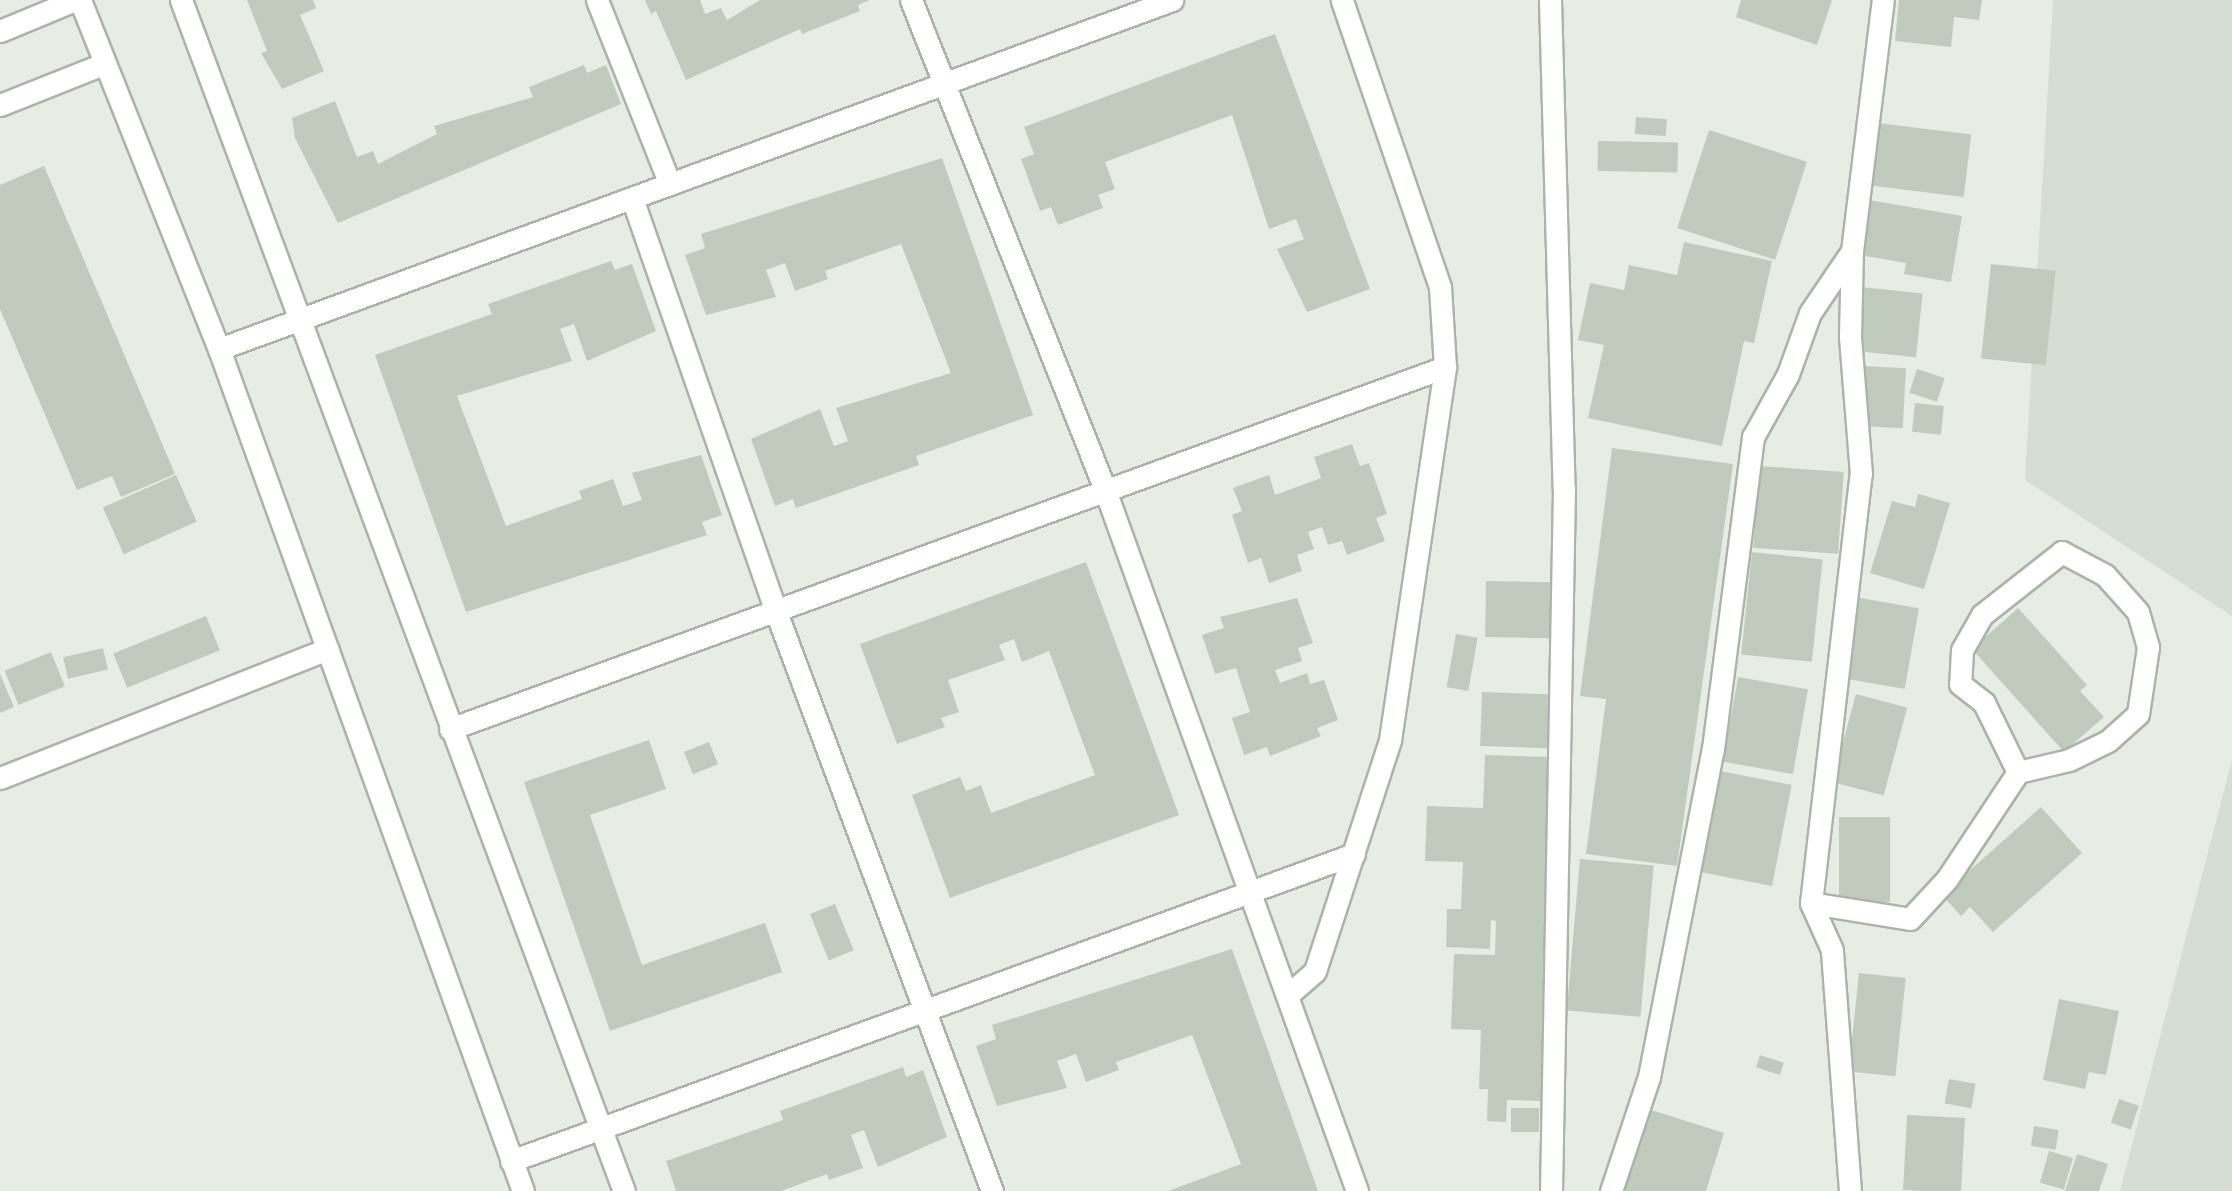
<!DOCTYPE html>
<style>
body{margin:0}
#map{position:relative;width:2232px;height:1191px;overflow:hidden;background:#e7ede5;font-family:Ubuntu,sans-serif}
div>[style]{position:absolute}
.built>*{inset:0;background:#d6ddd3}
.building>*{inset:0;background:#c1cbbd;transform-origin:0 0}
.roads{filter:drop-shadow(2px 0 #aab5a8) drop-shadow(-2px 0 #aab5a8) drop-shadow(0 2px #aab5a8) drop-shadow(0 -2px #aab5a8)}
.minor>*{height:21px;margin:-10.5px;padding:0 10.5px;transform-origin:10.5px;border-radius:10.5px;background:#fff}
span{translate:-50% -50%;white-space:nowrap;text-align:center;line-height:1.15;-webkit-text-stroke:5px #f7faf5;paint-order:stroke}
</style>
<div id="map">
<div class="built">
<div style="clip-path:polygon(2053px 0,2232px 0,2232px 616px,2025px 480px)"></div>
<div style="clip-path:polygon(2232px 760px,2232px 1191px,2120px 1191px)"></div>
</div>
<div class="building">
<div style="clip-path:polygon(247px 0,313px 0,316px 8px,300px 15px,324px 71px,282px 89px,261px 53px,267px 51px)"></div>
<div style="clip-path:polygon(645px 0,700px 0,705px 14px,721px 8px,727px 20px,760px 0,870px 0,858px 5px,860px 11px,802px 34px,800px 29px,686px 80px,656px 11px,651px 14px)"></div>
<div style="clip-path:polygon(1741px 0,1832px 0,1817px 45px,1736px 17px)"></div>
<div style="clip-path:polygon(1899px 0,1982px 0,1979px 20px,1954px 17px,1951px 47px,1895px 41px)"></div>
<div style="clip-path:polygon(1275px 34px,1370px 289px,1307px 312px,1277px 249px,1304px 239px,1296px 219px,1269px 229px,1232px 115px,1105px 162px,1115px 189px,1098px 195px,1103px 208px,1058px 225px,1051px 207px,1040px 211px,1021px 159px,1034px 154px,1024px 127px)"></div>
<div style="clip-path:polygon(584px 65px,587px 73px,606px 65px,621px 104px,338px 223px,295px 138px,292px 118px,335px 101px,357px 157px,373px 151px,378px 164px,437px 134px,434px 126px,533px 97px,529px 87px)"></div>
<div style="left:1636px;top:117px;width:31px;height:17px;rotate:4deg"></div>
<div style="left:1878px;top:123px;width:94px;height:63px;rotate:7deg"></div>
<div style="left:1709px;top:130px;width:103px;height:103px;rotate:18deg"></div>
<div style="left:1598px;top:141px;width:80px;height:30px;rotate:1deg"></div>
<div style="clip-path:polygon(942px 158px,1033px 415px,916px 456px,919px 465px,796px 508px,793px 499px,775px 506px,751px 439px,820px 409px,834px 446px,848px 441px,836px 408px,951px 373px,901px 244px,825px 271px,828px 279px,795px 291px,785px 263px,766px 270px,776px 297px,706px 315px,685px 255px,705px 248px,701px 234px)"></div>
<div style="clip-path:polygon(44px 166px,175px 474px,121px 497px,112px 476px,77px 490px,0 309px,0 185px)"></div>
<div style="clip-path:polygon(1869px 200px,1962px 216px,1951px 282px,1904px 274px,1906px 263px,1860px 255px)"></div>
<div style="clip-path:polygon(1684px 242px,1772px 261px,1754px 343px,1744px 341px,1722px 446px,1588px 418px,1604px 345px,1578px 340px,1590px 283px,1624px 290px,1629px 265px,1677px 275px)"></div>
<div style="clip-path:polygon(611px 261px,615px 270px,632px 264px,656px 331px,587px 361px,574px 324px,560px 329px,572px 361px,457px 396px,506px 526px,582px 499px,579px 491px,613px 479px,623px 506px,642px 500px,632px 473px,701px 455px,722px 515px,702px 522px,707px 535px,466px 612px,375px 355px,492px 314px,488px 304px)"></div>
<div style="left:1991px;top:264px;width:65px;height:95px;rotate:6deg"></div>
<div style="left:1861px;top:287px;width:62px;height:64px;rotate:6deg"></div>
<div style="left:1862px;top:366px;width:44px;height:60px;rotate:3deg"></div>
<div style="left:1917px;top:369px;width:29px;height:25px;rotate:18deg"></div>
<div style="left:1915px;top:403px;width:29px;height:29px;rotate:6deg"></div>
<div style="clip-path:polygon(1352px 444px,1360px 466px,1369px 463px,1387px 514px,1376px 518px,1385px 541px,1347px 555px,1342px 541px,1328px 545px,1322px 527px,1308px 532px,1314px 549px,1297px 555px,1302px 571px,1269px 583px,1261px 558px,1248px 563px,1232px 515px,1242px 511px,1233px 488px,1269px 475px,1275px 495px,1321px 478px,1314px 457px)"></div>
<div style="clip-path:polygon(1612px 448px,1733px 464px,1677px 866px,1586px 854px,1606px 699px,1580px 696px)"></div>
<div style="left:1759px;top:466px;width:85px;height:82px;rotate:4deg"></div>
<div style="left:176px;top:475px;width:51px;height:80px;rotate:66deg"></div>
<div style="clip-path:polygon(1918px 494px,1950px 503px,1924px 589px,1870px 573px,1892px 501px,1915px 507px)"></div>
<div style="left:1752px;top:552px;width:71px;height:103px;rotate:6deg"></div>
<div style="clip-path:polygon(1086px 562px,1179px 815px,950px 898px,912px 795px,960px 777px,966px 791px,981px 785px,991px 813px,1095px 775px,1049px 651px,1022px 662px,1014px 639px,999px 645px,1005px 660px,948px 680px,959px 712px,941px 718px,945px 727px,897px 744px,860px 644px)"></div>
<div style="left:1486px;top:581px;width:66px;height:56px;rotate:1deg"></div>
<div style="left:1849px;top:596px;width:71px;height:82px;rotate:10deg"></div>
<div style="clip-path:polygon(1297px 598px,1313px 643px,1298px 648px,1302px 661px,1275px 670px,1280px 683px,1307px 673px,1310px 684px,1324px 680px,1338px 720px,1317px 728px,1321px 736px,1270px 756px,1267px 747px,1244px 755px,1232px 718px,1250px 712px,1236px 668px,1215px 674px,1202px 635px,1224px 628px,1220px 617px)"></div>
<div style="clip-path:polygon(2018px 608px,2087px 685px,2080px 691px,2104px 717px,2064px 752px,1972px 649px)"></div>
<div style="left:206px;top:616px;width:37px;height:100px;rotate:68deg"></div>
<div style="left:1456px;top:634px;width:22px;height:54px;rotate:10deg"></div>
<div style="left:103px;top:648px;width:22px;height:41px;rotate:77deg"></div>
<div style="left:51px;top:652px;width:37px;height:50px;rotate:68deg"></div>
<div style="clip-path:polygon(0 674px,14px 707px,0 713px)"></div>
<div style="left:1738px;top:677px;width:71px;height:86px;rotate:10deg"></div>
<div style="left:1482px;top:692px;width:73px;height:54px;rotate:2deg"></div>
<div style="left:1856px;top:694px;width:53px;height:91px;rotate:15deg"></div>
<div style="clip-path:polygon(649px 740px,666px 789px,590px 815px,642px 965px,765px 923px,782px 972px,610px 1031px,524px 782px)"></div>
<div style="left:709px;top:742px;width:24px;height:27px;rotate:68deg"></div>
<div style="clip-path:polygon(1485px 755px,1550px 757px,1541px 1101px,1507px 1100px,1506px 1122px,1487px 1121px,1488px 1089px,1479px 1089px,1481px 1030px,1451px 1029px,1454px 954px,1495px 955px,1496px 921px,1491px 920px,1490px 949px,1446px 947px,1447px 909px,1461px 909px,1463px 862px,1425px 861px,1427px 806px,1483px 808px)"></div>
<div style="left:1720px;top:771px;width:73px;height:103px;rotate:11deg"></div>
<div style="clip-path:polygon(2041px 807px,2082px 853px,1993px 932px,1970px 907px,1961px 916px,1942px 895px)"></div>
<div style="left:1839px;top:817px;width:51px;height:85px"></div>
<div style="left:1580px;top:859px;width:74px;height:152px;rotate:5deg"></div>
<div style="left:835px;top:904px;width:50px;height:27px;rotate:68deg"></div>
<div style="clip-path:polygon(1232px 949px,1318px 1191px,1168px 1191px,1241px 1164px,1192px 1035px,1116px 1062px,1119px 1070px,1086px 1082px,1076px 1054px,1057px 1061px,1067px 1088px,997px 1106px,976px 1046px,996px 1039px,992px 1025px)"></div>
<div style="left:1859px;top:973px;width:47px;height:99px;rotate:6deg"></div>
<div style="clip-path:polygon(2059px 999px,2119px 1011px,2106px 1075px,2089px 1072px,2085px 1089px,2043px 1080px)"></div>
<div style="left:1760px;top:1055px;width:25px;height:13px;rotate:18deg"></div>
<div style="clip-path:polygon(903px 1067px,906px 1077px,923px 1070px,947px 1137px,878px 1167px,864px 1130px,851px 1135px,863px 1168px,829px 1180px,827px 1174px,781px 1191px,676px 1191px,666px 1161px,783px 1120px,780px 1111px)"></div>
<div style="left:1949px;top:1079px;width:27px;height:25px;rotate:10deg"></div>
<div style="left:2119px;top:1099px;width:21px;height:25px;rotate:19deg"></div>
<div style="left:1511px;top:1108px;width:28px;height:24px"></div>
<div style="clip-path:polygon(1645px 1108px,1724px 1133px,1706px 1191px,1621px 1191px)"></div>
<div style="left:1907px;top:1115px;width:58px;height:75px;rotate:3deg"></div>
<div style="left:2034px;top:1126px;width:25px;height:20px;rotate:9deg"></div>
<div style="left:2049px;top:1151px;width:25px;height:33px;rotate:16deg"></div>
<div style="clip-path:polygon(2077px 1154px,2108px 1164px,2099px 1191px,2065px 1191px)"></div>
</div>
<div class="roads">
<div class="minor">
<div style="left:80px;top:0;width:376px;rotate:68.3deg"></div>
<div style="left:219px;top:349px;width:895px;rotate:70.15deg"></div>
<div style="left:181px;top:0;width:1271px;rotate:69.6deg"></div>
<div style="left:597px;top:0;width:198px;rotate:68.4deg"></div>
<div style="left:911px;top:0;width:524px;rotate:68.38deg"></div>
<div style="left:1104px;top:487px;width:748px;rotate:70.23deg"></div>
<div style="left:1550px;top:0;width:489px;rotate:88.4deg"></div>
<div style="left:1564px;top:489px;width:702px;rotate:91.06deg"></div>
<div style="left:0;top:31px;width:81px;rotate:-22.5deg"></div>
<div style="left:0;top:105px;width:111px;rotate:-21.7deg"></div>
<div style="left:632px;top:198px;width:435px;rotate:70.8deg"></div>
<div style="left:775px;top:609px;width:621px;rotate:69.55deg"></div>
<div style="left:219px;top:349px;width:1015px;rotate:-20.11deg"></div>
<div style="left:450px;top:729px;width:1059px;rotate:-19.99deg"></div>
<div style="left:0;top:778px;width:352px;rotate:-21.5deg"></div>
<div style="left:1811px;top:903px;width:100px;rotate:9.2deg"></div>
<div style="left:1910px;top:919px;width:54px;rotate:-47.2deg"></div>
<div style="left:1947px;top:879px;width:128px;rotate:-56.4deg"></div>
<div style="left:2018px;top:772px;width:52px;rotate:-13.2deg"></div>
<div style="left:2069px;top:760px;width:43px;rotate:-26deg"></div>
<div style="left:2108px;top:741px;width:40px;rotate:-42deg"></div>
<div style="left:2138px;top:714px;width:68px;rotate:-81.5deg"></div>
<div style="left:2148px;top:647px;width:36px;rotate:-106deg"></div>
<div style="left:2138px;top:612px;width:50px;rotate:-131.7deg"></div>
<div style="left:2105px;top:575px;width:49px;rotate:-151.9deg"></div>
<div style="left:2062px;top:552px;width:102px;rotate:141.8deg"></div>
<div style="left:1982px;top:615px;width:40px;rotate:119.7deg"></div>
<div style="left:1962px;top:650px;width:34px;rotate:93deg"></div>
<div style="left:1960px;top:684px;width:31px;rotate:38deg"></div>
<div style="left:1984px;top:703px;width:77px;rotate:63.8deg"></div>
<div style="left:1290px;top:993px;width:33px;rotate:-41deg"></div>
<div style="left:1315px;top:971px;width:243px;rotate:-72deg"></div>
<div style="left:1390px;top:740px;width:377px;rotate:-81.6deg"></div>
<div style="left:1445px;top:367px;width:80px;rotate:-93.6deg"></div>
<div style="left:1440px;top:287px;width:303px;rotate:-108.9deg"></div>
<div style="left:511px;top:1161px;width:897px;rotate:-20.01deg"></div>
<div style="left:1611px;top:1191px;width:120px;rotate:-71.6deg"></div>
<div style="left:1649px;top:1077px;width:334px;rotate:-79deg"></div>
<div style="left:1713px;top:749px;width:315px;rotate:-82.7deg"></div>
<div style="left:1753px;top:437px;width:72px;rotate:-60.9deg"></div>
<div style="left:1788px;top:374px;width:65px;rotate:-70.2deg"></div>
<div style="left:1810px;top:313px;width:75px;rotate:-55.9deg"></div>
<div style="left:1852px;top:251px;width:253px;rotate:-83deg"></div>
<div style="left:1850px;top:1191px;width:242px;rotate:-94.3deg"></div>
<div style="left:1832px;top:950px;width:51px;rotate:-114.1deg"></div>
<div style="left:1811px;top:903px;width:432px;rotate:-83.4deg"></div>
<div style="left:1861px;top:474px;width:137px;rotate:-94.6deg"></div>
<div style="left:1850px;top:337px;width:86px;rotate:-88.7deg"></div>
</div>
</div>
</div>
